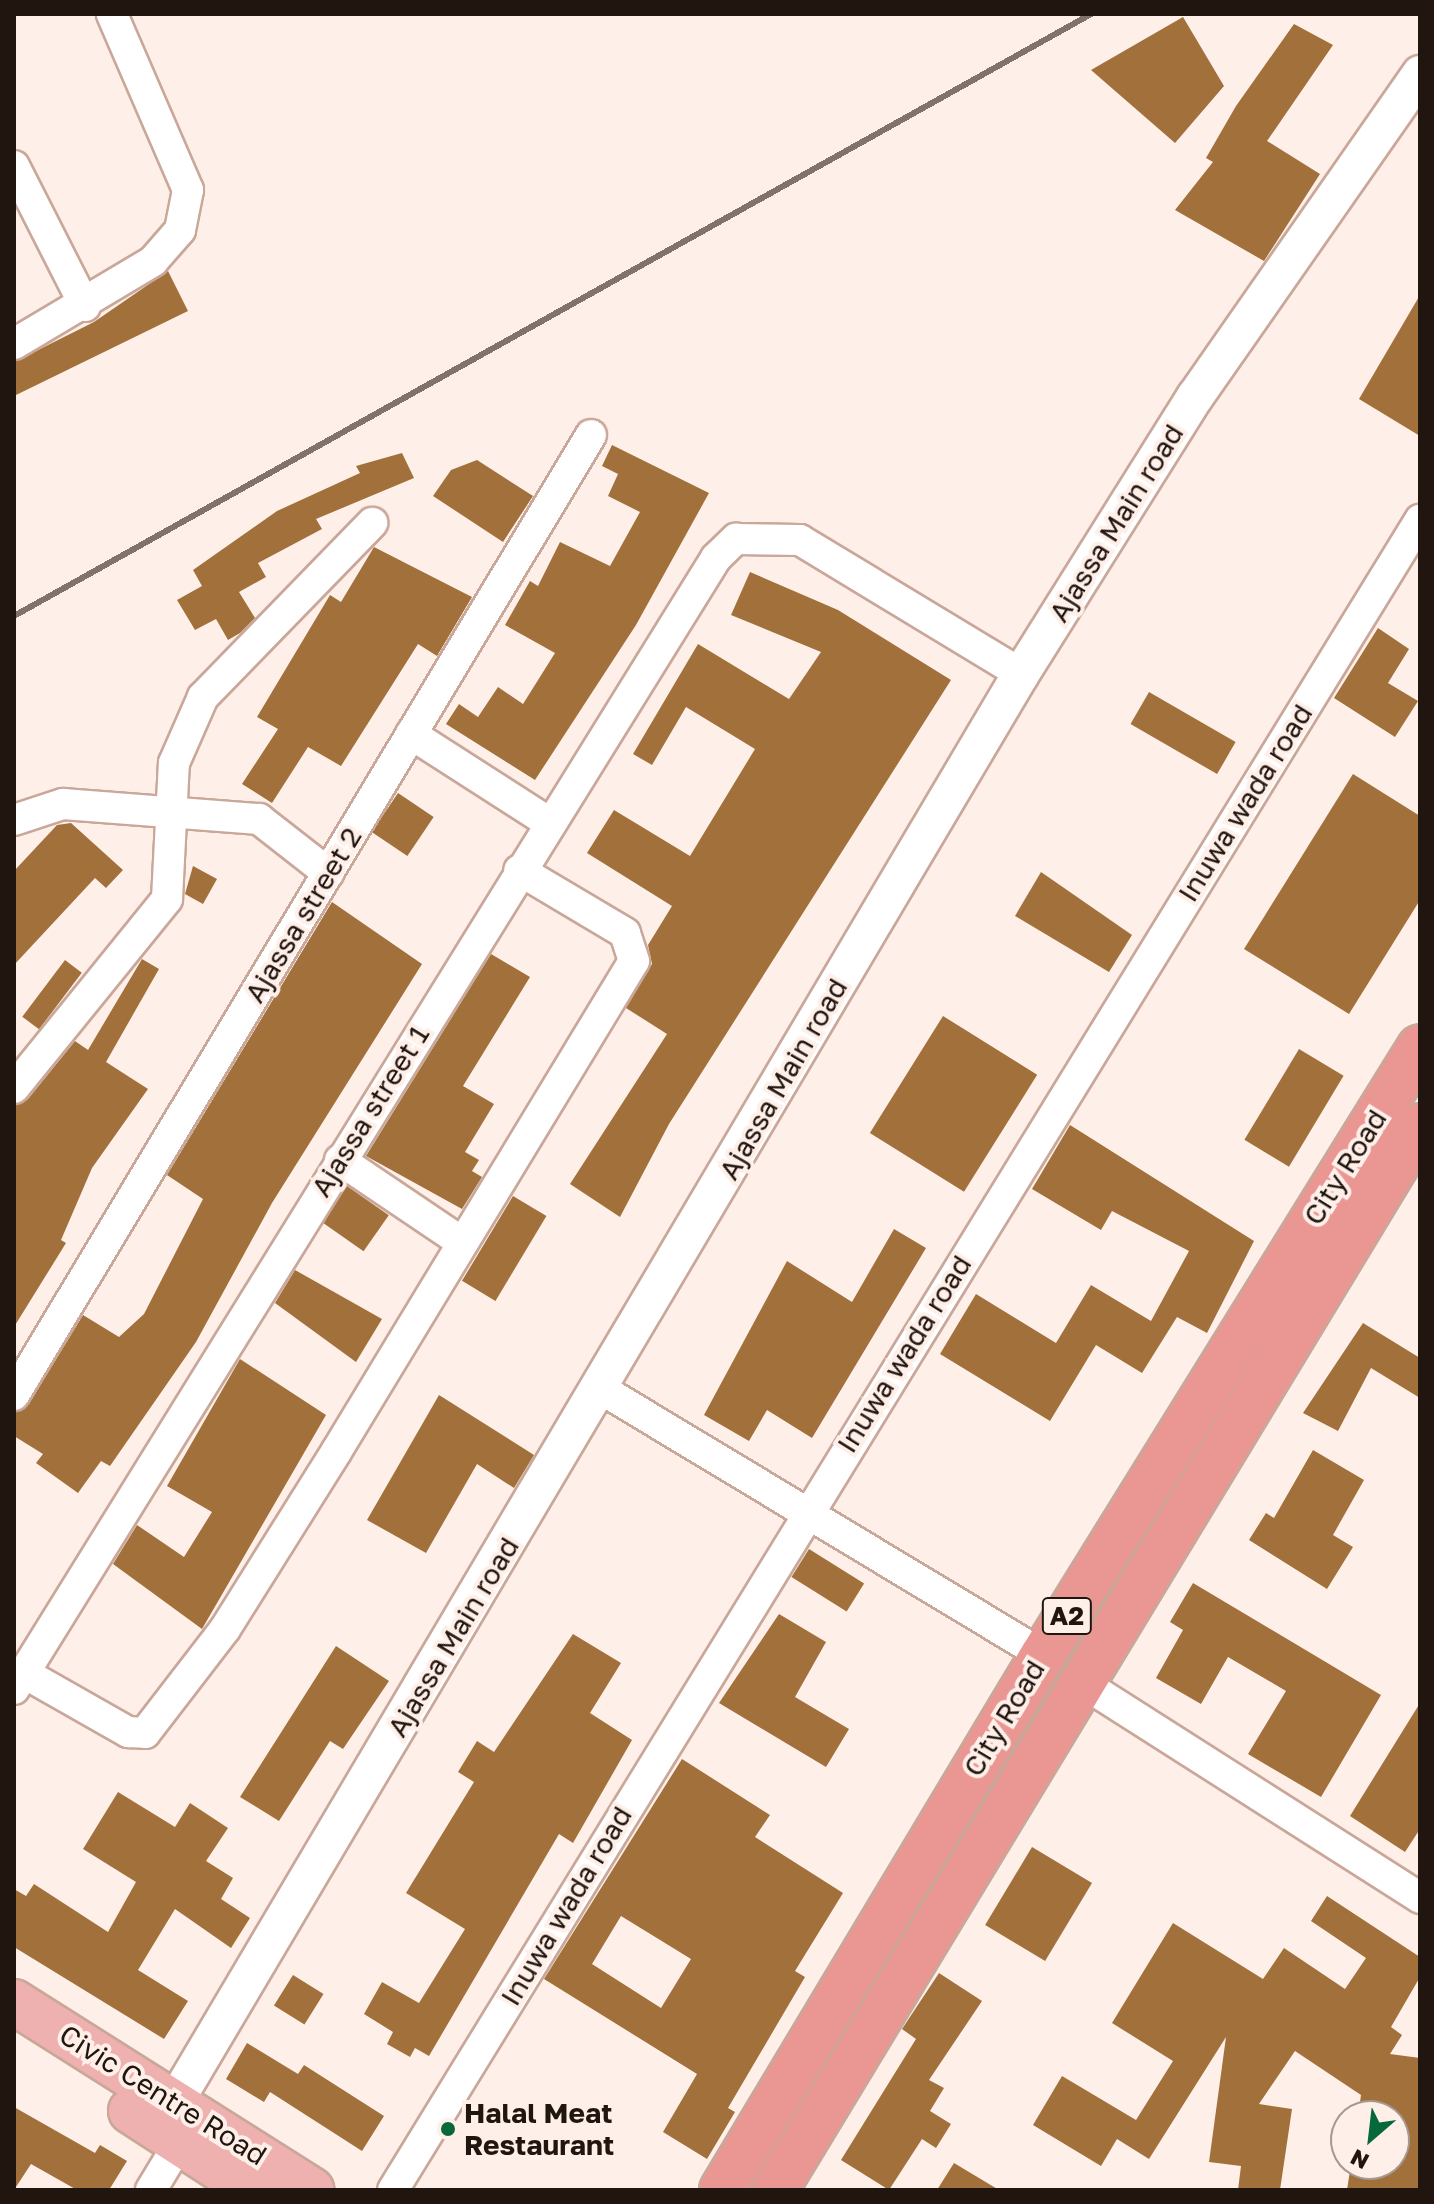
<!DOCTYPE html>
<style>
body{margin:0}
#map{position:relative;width:1434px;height:2204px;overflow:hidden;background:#feefe9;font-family:"Golos Text",sans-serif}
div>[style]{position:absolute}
.building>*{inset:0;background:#a2713b;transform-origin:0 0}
.roads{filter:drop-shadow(2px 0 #c9a799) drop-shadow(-2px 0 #c9a799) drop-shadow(0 2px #c9a799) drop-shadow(0 -2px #c9a799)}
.minor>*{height:30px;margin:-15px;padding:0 15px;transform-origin:15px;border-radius:15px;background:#fff}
.tertiary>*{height:36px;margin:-18px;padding:0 18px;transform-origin:18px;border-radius:18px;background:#fff}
.primary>*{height:44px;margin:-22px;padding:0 22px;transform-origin:22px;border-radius:22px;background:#efb1af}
.trunk>*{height:44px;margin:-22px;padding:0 22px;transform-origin:22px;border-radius:22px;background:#ea9794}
.rail>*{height:6px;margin:-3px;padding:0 3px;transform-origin:3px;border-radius:3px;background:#80736d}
.dots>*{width:22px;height:22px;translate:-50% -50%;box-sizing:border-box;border:4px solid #feefe9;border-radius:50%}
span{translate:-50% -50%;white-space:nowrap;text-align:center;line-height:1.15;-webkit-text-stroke:8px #feefe9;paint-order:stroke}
.shield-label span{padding:2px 6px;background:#feefe9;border:2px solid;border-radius:6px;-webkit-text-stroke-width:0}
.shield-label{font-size:26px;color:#211510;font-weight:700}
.street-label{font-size:28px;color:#211510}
.poi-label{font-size:28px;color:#211510;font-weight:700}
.left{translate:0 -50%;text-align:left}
.frame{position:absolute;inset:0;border:16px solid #211510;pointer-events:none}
.north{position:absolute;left:1330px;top:2100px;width:80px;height:80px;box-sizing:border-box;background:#feefe9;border:2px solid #a69892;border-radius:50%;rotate:208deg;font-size:22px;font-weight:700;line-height:32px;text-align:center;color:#211510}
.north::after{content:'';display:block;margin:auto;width:28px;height:36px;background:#08683d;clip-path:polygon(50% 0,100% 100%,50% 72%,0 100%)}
</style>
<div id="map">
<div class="building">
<div style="clip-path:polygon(1183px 17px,1224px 86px,1175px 143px,1091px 70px)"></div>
<div style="clip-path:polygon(1294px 24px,1333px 45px,1267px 141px,1320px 174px,1264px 261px,1175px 210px,1213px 162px,1206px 158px,1236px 106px)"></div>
<div style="clip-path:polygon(168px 271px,188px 311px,14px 396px,14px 362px,94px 322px)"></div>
<div style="clip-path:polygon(1420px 295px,1420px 436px,1359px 399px)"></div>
<div style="clip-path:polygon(612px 445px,709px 493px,636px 625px,535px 780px,446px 724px,459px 704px,478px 717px,498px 687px,523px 704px,555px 653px,505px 625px,530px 581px,538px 586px,560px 542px,610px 566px,640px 512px,608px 496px,618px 474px,602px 466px)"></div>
<div style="clip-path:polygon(402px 453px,414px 478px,316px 519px,322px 529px,258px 563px,266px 577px,239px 592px,255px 618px,240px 633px,228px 640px,216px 619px,195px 630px,177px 600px,202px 586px,193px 570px,277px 511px,360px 473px,356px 466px)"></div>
<div style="clip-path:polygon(477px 460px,533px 496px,503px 542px,433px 496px,451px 470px)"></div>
<div style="clip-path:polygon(374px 547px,472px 597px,437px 656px,418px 644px,341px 766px,308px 747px,272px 803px,242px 784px,278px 729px,257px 717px,330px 595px,341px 602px)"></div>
<div style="clip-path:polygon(750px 572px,838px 610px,951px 680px,669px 1124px,620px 1217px,570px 1184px,667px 1034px,626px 1008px,652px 964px,648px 945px,672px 906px,587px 853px,614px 810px,690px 856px,755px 749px,686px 707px,652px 765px,633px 754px,698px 644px,789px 699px,821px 652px,731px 615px)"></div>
<div style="clip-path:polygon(1378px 628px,1409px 649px,1388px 683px,1418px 701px,1395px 737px,1334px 698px)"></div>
<div style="left:1149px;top:692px;width:100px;height:37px;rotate:30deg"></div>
<div style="clip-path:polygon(1353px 774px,1420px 816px,1420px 900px,1349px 1014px,1244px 949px)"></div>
<div style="left:398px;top:793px;width:43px;height:47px;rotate:34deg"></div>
<div style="clip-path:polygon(71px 823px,123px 870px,106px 888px,95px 878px,14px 965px,14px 871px,57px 825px)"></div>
<div style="clip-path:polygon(193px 866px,217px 879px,203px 904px,185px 894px)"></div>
<div style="clip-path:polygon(1041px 872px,1132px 935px,1109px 972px,1015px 916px)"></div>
<div style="clip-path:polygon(332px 902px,422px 964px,272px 1203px,196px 1342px,110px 1466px,101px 1461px,78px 1493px,36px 1463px,43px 1454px,14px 1436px,14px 1413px,29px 1404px,83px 1315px,119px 1337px,144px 1314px,203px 1199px,167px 1175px)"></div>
<div style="clip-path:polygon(491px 954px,530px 977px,463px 1086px,494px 1104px,465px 1152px,479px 1160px,472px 1171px,482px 1177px,462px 1209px,366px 1156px)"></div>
<div style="clip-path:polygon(142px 959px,159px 969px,106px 1062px,148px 1089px,92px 1168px,61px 1240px,66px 1243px,14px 1327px,14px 1106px,28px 1099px,75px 1041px,88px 1050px)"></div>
<div style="left:65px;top:960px;width:21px;height:71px;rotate:37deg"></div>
<div style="left:943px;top:1016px;width:111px;height:138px;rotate:32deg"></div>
<div style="left:1299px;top:1049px;width:52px;height:106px;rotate:31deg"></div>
<div style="clip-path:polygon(1070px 1125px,1254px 1241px,1207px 1333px,1177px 1317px,1142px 1373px,1096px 1345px,1050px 1421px,940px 1354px,976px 1294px,1056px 1343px,1091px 1285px,1151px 1321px,1189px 1251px,1112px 1211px,1101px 1230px,1032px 1189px)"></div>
<div style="left:347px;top:1186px;width:51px;height:44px;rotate:35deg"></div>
<div style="left:513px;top:1196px;width:39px;height:99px;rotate:31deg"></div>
<div style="clip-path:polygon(894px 1229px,926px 1248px,812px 1438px,767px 1410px,749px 1441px,704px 1415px,787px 1261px,852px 1302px)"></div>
<div style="clip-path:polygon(295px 1270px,382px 1319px,356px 1362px,275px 1303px)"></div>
<div style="clip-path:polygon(1363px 1323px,1420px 1358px,1420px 1398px,1371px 1368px,1338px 1431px,1303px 1413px)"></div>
<div style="clip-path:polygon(240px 1359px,326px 1415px,202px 1629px,113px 1564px,137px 1525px,184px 1557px,212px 1512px,167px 1486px)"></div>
<div style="clip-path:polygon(439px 1395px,534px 1455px,514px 1488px,477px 1464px,426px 1553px,367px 1520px)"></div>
<div style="clip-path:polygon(1313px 1450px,1364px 1480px,1333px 1535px,1353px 1547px,1327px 1589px,1249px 1540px,1266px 1513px,1274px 1518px)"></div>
<div style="left:809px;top:1549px;width:65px;height:33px;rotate:32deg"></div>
<div style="clip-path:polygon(1193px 1583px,1381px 1695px,1321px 1797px,1248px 1754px,1286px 1691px,1228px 1657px,1201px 1704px,1156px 1678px,1183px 1630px,1170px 1622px)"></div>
<div style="clip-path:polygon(779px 1614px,826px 1642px,795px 1697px,849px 1729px,826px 1767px,719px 1703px)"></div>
<div style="clip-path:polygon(573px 1634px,621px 1663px,590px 1713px,632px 1740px,573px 1843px,559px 1834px,429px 2056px,415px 2048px,410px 2057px,387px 2044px,393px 2032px,364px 2014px,382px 1982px,419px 2003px,465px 1929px,406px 1893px,474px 1782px,458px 1772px,477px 1741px,494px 1752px)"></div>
<div style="clip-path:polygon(336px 1646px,389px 1681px,343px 1749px,330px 1741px,279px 1821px,240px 1797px)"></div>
<div style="clip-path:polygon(1420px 1703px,1420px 1829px,1405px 1852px,1350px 1816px)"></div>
<div style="clip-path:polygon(evenodd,682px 1759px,770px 1815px,755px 1837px,843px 1893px,795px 1971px,805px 1977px,728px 2108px,735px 2112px,707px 2159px,663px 2132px,697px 2074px,544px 1979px,682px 1759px,621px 1916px,691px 1959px,661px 2008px,592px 1964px,621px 1916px)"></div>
<div style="clip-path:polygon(118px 1792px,175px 1827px,190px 1803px,228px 1828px,206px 1861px,233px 1878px,221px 1899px,250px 1918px,231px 1948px,175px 1909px,138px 1970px,188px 2001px,164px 2039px,14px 1947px,14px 1889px,26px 1896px,34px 1884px,108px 1932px,136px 1882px,83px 1849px)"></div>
<div style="left:1032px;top:1847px;width:70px;height:91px;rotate:31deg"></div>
<div style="clip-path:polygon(1327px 1896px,1420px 1957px,1420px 1977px,1391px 2027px,1402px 2035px,1390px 2054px,1420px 2058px,1420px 2190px,1347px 2190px,1351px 2164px,1394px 2164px,1394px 2116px,1358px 2116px,1361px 2095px,1295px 2051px,1259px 2104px,1292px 2109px,1280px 2190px,1238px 2190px,1241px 2166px,1209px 2162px,1226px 2037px,1149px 2159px,1117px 2139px,1101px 2166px,1033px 2125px,1062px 2076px,1136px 2120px,1173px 2061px,1112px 2023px,1173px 1923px,1263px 1979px,1284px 1948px,1345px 1989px,1366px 1958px,1311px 1921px)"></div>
<div style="clip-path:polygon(939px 1973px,982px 2001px,929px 2080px,944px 2088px,930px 2111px,951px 2124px,936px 2148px,922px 2139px,889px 2190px,841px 2160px,916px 2039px,902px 2029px)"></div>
<div style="left:293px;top:1975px;width:36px;height:36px;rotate:32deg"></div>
<div style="clip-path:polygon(247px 2043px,298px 2074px,304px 2065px,384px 2116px,362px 2151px,270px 2092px,264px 2102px,226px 2079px)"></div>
<div style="clip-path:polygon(14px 2107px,95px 2153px,100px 2145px,127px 2161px,109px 2190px,77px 2190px,31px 2164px,14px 2190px)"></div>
<div style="clip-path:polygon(954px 2163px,999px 2190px,937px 2190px)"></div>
</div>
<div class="roads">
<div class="minor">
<div style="left:14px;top:166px;width:157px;rotate:63.1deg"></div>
<div style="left:14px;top:344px;width:162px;rotate:-30.8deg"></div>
<div style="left:153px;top:261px;width:41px;rotate:-48.9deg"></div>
<div style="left:180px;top:230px;width:41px;rotate:-78.7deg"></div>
<div style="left:188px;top:190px;width:192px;rotate:-113.4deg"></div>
<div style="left:411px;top:734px;width:163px;rotate:32.7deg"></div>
<div style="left:14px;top:820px;width:52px;rotate:-18.1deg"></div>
<div style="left:63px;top:804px;width:197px;rotate:4.4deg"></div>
<div style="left:259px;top:819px;width:88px;rotate:38deg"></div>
<div style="left:14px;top:1088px;width:243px;rotate:-51deg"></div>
<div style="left:167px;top:899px;width:136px;rotate:-87.1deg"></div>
<div style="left:174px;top:763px;width:72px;rotate:-66.3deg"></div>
<div style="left:203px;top:697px;width:243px;rotate:-45.8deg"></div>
<div style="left:340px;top:1160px;width:148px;rotate:34deg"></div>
<div style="left:601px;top:1389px;width:516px;rotate:31.04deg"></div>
<div style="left:14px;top:1395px;width:1120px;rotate:-58.99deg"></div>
<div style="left:24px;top:1673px;width:120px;rotate:29.6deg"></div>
<div style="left:128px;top:1732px;width:17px;rotate:3deg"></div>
<div style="left:145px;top:1733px;width:131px;rotate:-52.4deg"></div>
<div style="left:225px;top:1629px;width:209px;rotate:-57.9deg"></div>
<div style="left:336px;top:1452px;width:574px;rotate:-58.75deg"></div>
<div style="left:634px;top:961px;width:29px;rotate:-108deg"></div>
<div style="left:625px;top:933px;width:123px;rotate:-149.3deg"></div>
<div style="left:1078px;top:1680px;width:406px;rotate:32.5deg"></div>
<div style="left:14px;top:1689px;width:1331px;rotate:-58.17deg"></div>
<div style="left:716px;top:558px;width:28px;rotate:-44deg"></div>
<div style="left:736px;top:539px;width:64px;rotate:0.9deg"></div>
<div style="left:800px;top:540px;width:258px;rotate:31.2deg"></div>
<div style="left:151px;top:2190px;width:56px;rotate:-58.9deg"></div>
<div style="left:393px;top:2190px;width:1961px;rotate:-58.41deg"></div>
</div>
<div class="tertiary">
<div style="left:175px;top:2102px;width:1660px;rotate:-59.36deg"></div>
<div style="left:1021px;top:674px;width:327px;rotate:-57.9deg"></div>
<div style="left:1195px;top:397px;width:394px;rotate:-55.1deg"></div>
</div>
<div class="primary">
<div style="left:14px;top:2002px;width:352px;rotate:32.3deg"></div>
<div style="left:131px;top:2111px;width:145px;rotate:32.9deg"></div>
</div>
<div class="trunk">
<div style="left:722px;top:2190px;width:624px;rotate:-59.04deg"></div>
<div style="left:1043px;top:1655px;width:715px;rotate:-58.2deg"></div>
<div style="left:775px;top:2190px;width:1244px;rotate:-58.78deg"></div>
</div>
</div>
<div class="rail">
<div style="left:14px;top:616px;width:1234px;rotate:-29.2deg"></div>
</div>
<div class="dots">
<div style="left:448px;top:2129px;background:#08683d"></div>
</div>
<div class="shield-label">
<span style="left:1067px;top:1616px">A2</span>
</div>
<div class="street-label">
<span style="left:1116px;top:523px;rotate:-58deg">Ajassa Main road</span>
<span style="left:1245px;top:803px;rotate:-58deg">Inuwa wada road</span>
<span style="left:303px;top:915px;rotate:-59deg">Ajassa street 2</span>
<span style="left:783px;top:1079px;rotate:-60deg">Ajassa Main road</span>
<span style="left:370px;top:1111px;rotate:-58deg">Ajassa street 1</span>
<span style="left:1345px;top:1167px;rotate:-58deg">City Road</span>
<span style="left:904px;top:1354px;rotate:-58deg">Inuwa wada road</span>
<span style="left:453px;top:1637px;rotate:-59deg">Ajassa Main road</span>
<span style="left:1004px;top:1718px;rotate:-59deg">City Road</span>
<span style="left:566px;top:1906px;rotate:-59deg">Inuwa wada road</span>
<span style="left:163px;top:2095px;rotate:32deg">Civic Centre Road</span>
</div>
<div class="poi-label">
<span class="left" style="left:464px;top:2129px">Halal Meat<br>Restaurant</span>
</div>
<div class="frame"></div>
<div class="north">N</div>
</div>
